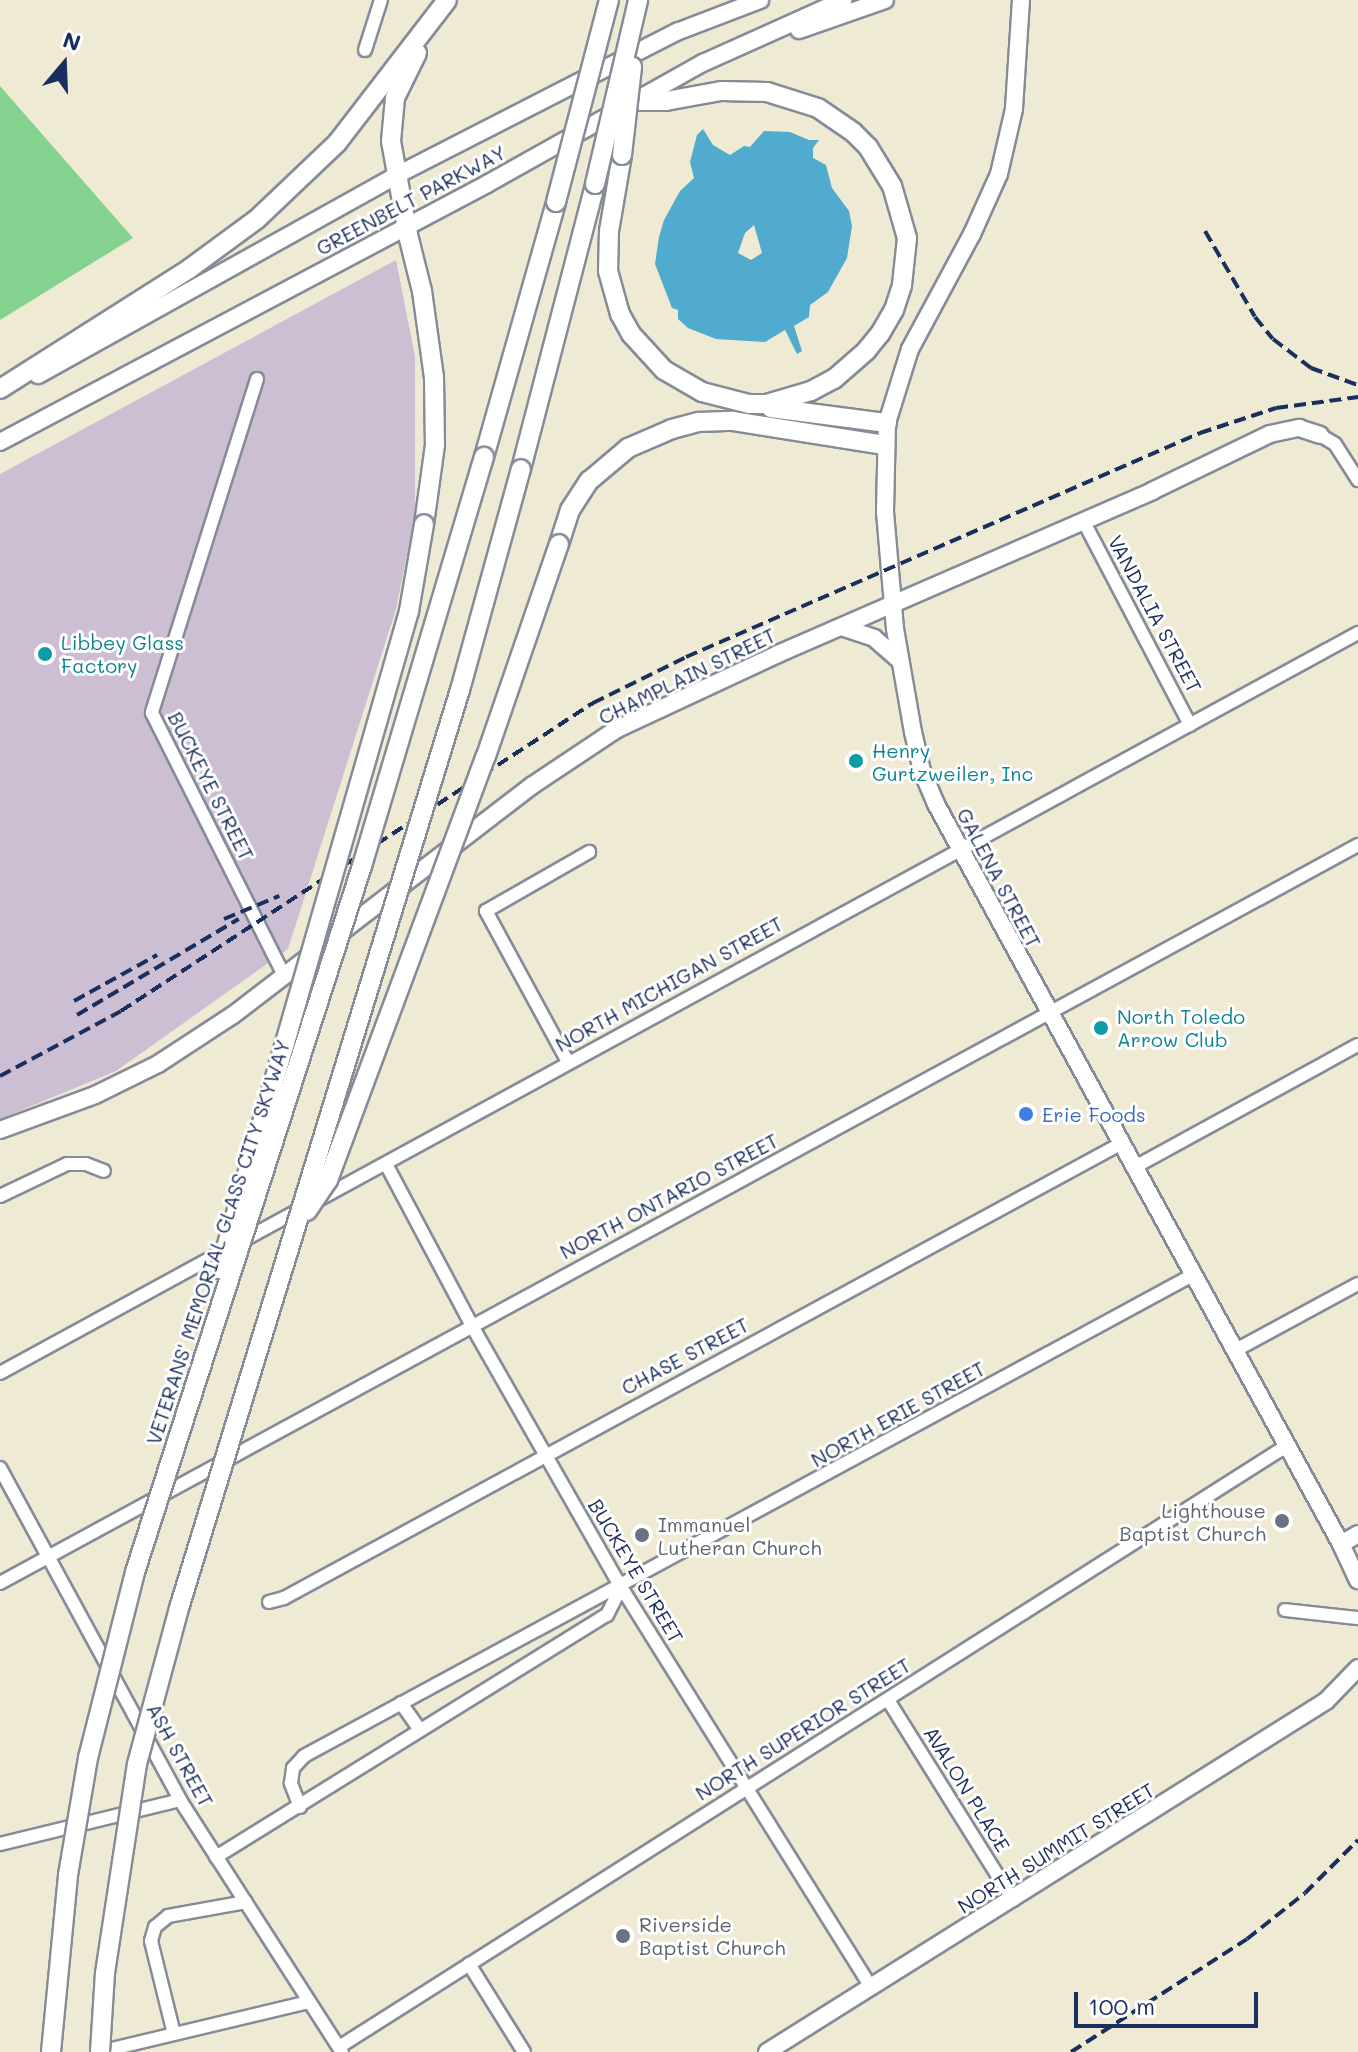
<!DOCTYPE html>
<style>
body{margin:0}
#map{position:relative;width:1358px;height:2052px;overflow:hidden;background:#efead3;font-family:Mali,sans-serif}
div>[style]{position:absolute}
.industrial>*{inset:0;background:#ccbed3}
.green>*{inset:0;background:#85d18f}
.water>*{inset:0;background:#51abce}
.roads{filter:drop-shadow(2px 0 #858c98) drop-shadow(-2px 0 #858c98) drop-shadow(0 2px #858c98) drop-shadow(0 -2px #858c98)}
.minor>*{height:12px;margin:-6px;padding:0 6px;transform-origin:6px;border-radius:6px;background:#fff}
.major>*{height:16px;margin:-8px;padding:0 8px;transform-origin:8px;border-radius:8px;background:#fff}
.highway>*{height:18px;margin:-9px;padding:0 9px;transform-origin:9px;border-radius:9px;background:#fff}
.rail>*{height:4px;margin-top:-2px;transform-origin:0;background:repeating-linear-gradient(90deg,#1b2f5e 0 12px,transparent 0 18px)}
.bridges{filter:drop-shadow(2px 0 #858c98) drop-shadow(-2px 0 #858c98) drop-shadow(0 2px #858c98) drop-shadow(0 -2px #858c98)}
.highway-bridge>*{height:18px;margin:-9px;padding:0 9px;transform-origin:9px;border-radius:9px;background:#fff}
.dots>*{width:22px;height:22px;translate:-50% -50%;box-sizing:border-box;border:4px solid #fff;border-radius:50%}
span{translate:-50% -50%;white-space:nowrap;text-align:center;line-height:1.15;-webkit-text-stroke:6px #fff;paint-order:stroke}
.street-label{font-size:20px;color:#1b2f5e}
.culture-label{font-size:20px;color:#0d838f}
.left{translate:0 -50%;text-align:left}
.shop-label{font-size:20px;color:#366cbe}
.worship-label{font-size:20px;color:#5b616d}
.right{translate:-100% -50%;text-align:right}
.north{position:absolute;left:24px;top:24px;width:80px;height:80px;-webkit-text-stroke:6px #fff;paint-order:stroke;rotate:19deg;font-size:22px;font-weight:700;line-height:32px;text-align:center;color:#1b2f5e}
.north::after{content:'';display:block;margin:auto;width:28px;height:36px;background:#1b2f5e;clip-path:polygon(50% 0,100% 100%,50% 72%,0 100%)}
.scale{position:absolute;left:1074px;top:1992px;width:184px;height:36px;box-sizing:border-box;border:4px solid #1b2f5e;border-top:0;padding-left:10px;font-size:24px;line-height:28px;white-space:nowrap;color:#1b2f5e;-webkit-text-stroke:6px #fff;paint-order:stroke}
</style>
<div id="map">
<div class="industrial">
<div style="clip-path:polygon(396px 260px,415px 356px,415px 514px,396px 609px,288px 949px,116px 1071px,0 1119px,0 474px)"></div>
</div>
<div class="green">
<div style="clip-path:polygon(0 86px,133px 238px,0 320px)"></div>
</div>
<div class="water">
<div style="clip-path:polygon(evenodd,703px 129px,713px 145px,730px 155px,744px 146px,750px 147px,764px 131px,790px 132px,809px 140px,819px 140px,813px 148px,813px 158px,826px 165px,832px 188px,849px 211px,852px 226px,847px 258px,828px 292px,810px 305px,809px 317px,794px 326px,802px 351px,797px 354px,785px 330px,765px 342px,716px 339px,688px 328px,678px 319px,678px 310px,672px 308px,655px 264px,659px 237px,664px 220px,680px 191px,694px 178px,690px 162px,697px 135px,703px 129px,754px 225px,762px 253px,751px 260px,738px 253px,745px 233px,754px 225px)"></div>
</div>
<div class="roads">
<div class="minor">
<div style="left:365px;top:50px;width:52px;rotate:-72.3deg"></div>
<div style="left:257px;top:379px;width:350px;rotate:107.5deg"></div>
<div style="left:152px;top:713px;width:293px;rotate:63.3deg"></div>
<div style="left:1320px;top:435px;width:17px;rotate:31deg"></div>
<div style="left:1335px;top:444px;width:43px;rotate:57.4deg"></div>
<div style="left:1084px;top:522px;width:229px;rotate:62.4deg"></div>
<div style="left:568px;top:1062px;width:172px;rotate:-118.5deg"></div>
<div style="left:486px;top:911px;width:119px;rotate:-29.8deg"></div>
<div style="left:386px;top:1164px;width:183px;rotate:62deg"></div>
<div style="left:472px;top:1326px;width:301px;rotate:60.3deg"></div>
<div style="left:621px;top:1587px;width:472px;rotate:58deg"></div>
<div style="left:1133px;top:1168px;width:256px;rotate:-28.7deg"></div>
<div style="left:0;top:1196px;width:74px;rotate:-25.5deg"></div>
<div style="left:67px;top:1164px;width:19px"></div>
<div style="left:86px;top:1164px;width:19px;rotate:21deg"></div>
<div style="left:318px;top:1200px;width:1185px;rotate:-28.6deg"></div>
<div style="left:1234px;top:1351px;width:141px;rotate:-28.4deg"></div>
<div style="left:0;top:1373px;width:343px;rotate:-28.6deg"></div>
<div style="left:0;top:1468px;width:378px;rotate:61.5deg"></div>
<div style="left:180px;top:1800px;width:300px;rotate:57.3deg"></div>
<div style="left:0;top:1583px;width:1546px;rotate:-28.52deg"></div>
<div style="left:269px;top:1602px;width:16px;rotate:-15deg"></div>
<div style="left:284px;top:1598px;width:951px;rotate:-28.5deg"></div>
<div style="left:1285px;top:1610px;width:73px;rotate:6.3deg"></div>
<div style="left:888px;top:1700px;width:236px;rotate:58deg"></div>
<div style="left:401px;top:1703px;width:33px;rotate:55deg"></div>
<div style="left:300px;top:1807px;width:26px;rotate:-111deg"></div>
<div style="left:291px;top:1783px;width:15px;rotate:-82deg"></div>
<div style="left:293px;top:1768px;width:16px;rotate:-47deg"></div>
<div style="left:304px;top:1756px;width:1011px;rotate:-28.42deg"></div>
<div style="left:0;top:1844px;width:185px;rotate:-13.7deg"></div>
<div style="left:216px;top:1857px;width:460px;rotate:-31.8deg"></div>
<div style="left:607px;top:1615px;width:31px;rotate:-63deg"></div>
<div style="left:469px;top:1964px;width:104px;rotate:58deg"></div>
<div style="left:174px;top:2034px;width:96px;rotate:-103.9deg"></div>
<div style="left:151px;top:1941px;width:15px;rotate:-74deg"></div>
<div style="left:155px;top:1927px;width:17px;rotate:-40deg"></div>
<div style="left:168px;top:1916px;width:79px;rotate:-10.2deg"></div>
<div style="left:339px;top:2047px;width:1124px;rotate:-32.39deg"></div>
<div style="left:99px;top:2052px;width:216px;rotate:-13.4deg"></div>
</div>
<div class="major">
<div style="left:1021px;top:0;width:109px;rotate:93.7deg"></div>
<div style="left:1014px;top:109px;width:67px;rotate:103deg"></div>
<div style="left:999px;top:174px;width:66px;rotate:114.2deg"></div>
<div style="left:972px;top:234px;width:131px;rotate:118.3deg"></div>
<div style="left:910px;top:349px;width:77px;rotate:107.3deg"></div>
<div style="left:887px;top:423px;width:89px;rotate:91.3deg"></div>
<div style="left:885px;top:512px;width:117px;rotate:85.1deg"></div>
<div style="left:895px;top:629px;width:105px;rotate:80.1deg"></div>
<div style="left:913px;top:732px;width:40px;rotate:77deg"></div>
<div style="left:922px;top:771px;width:36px;rotate:67deg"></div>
<div style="left:936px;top:804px;width:844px;rotate:61.31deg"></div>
<div style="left:1341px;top:1544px;width:40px;rotate:65deg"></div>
<div style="left:799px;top:30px;width:91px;rotate:-19.2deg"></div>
<div style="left:38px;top:375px;width:413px;rotate:-29.1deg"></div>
<div style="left:399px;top:174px;width:314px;rotate:-27.1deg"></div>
<div style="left:679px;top:31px;width:87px;rotate:-20.9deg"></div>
<div style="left:0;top:442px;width:551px;rotate:-27.91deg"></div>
<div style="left:487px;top:184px;width:248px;rotate:-29.3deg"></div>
<div style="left:703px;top:63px;width:154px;rotate:-24.2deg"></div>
<div style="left:841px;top:627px;width:35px;rotate:18deg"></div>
<div style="left:874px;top:638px;width:33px;rotate:41deg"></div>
<div style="left:0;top:1130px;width:101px;rotate:-20.2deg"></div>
<div style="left:95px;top:1095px;width:70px;rotate:-26.2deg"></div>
<div style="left:158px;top:1064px;width:90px;rotate:-33.2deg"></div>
<div style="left:233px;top:1015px;width:378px;rotate:-37.5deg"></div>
<div style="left:533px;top:785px;width:101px;rotate:-33.7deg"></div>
<div style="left:617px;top:729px;width:178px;rotate:-25deg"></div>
<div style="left:778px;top:654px;width:408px;rotate:-23.5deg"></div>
<div style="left:1152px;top:491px;width:131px;rotate:-25.8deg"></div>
<div style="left:1270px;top:434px;width:30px;rotate:-12deg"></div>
<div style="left:1299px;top:428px;width:22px;rotate:18deg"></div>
<div style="left:1341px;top:1544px;width:20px;rotate:-30deg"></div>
<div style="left:767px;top:2052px;width:660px;rotate:-32.12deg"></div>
<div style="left:1326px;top:1701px;width:46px;rotate:-45.9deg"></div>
</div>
<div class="highway">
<div style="left:417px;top:53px;width:50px;rotate:116.1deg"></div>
<div style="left:395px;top:98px;width:43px;rotate:95.3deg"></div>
<div style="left:391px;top:141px;width:96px;rotate:79.7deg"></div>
<div style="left:408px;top:235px;width:58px;rotate:76deg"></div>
<div style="left:422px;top:291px;width:87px;rotate:82.1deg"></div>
<div style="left:434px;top:377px;width:68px;rotate:89.2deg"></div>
<div style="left:435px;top:445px;width:80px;rotate:97.9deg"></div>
<div style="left:622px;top:155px;width:77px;rotate:99.7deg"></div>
<div style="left:609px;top:231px;width:40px;rotate:91.4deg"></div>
<div style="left:608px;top:271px;width:45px;rotate:74.4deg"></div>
<div style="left:620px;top:314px;width:23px;rotate:61deg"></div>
<div style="left:631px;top:334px;width:49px;rotate:47.5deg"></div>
<div style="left:664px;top:370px;width:44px;rotate:30.1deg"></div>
<div style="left:702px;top:392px;width:49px;rotate:14.3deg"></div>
<div style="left:749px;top:404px;width:18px"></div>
<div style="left:767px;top:404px;width:46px;rotate:-16.5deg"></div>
<div style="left:811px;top:391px;width:26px;rotate:-28deg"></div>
<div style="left:834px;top:379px;width:43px;rotate:-41.2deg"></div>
<div style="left:866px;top:351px;width:22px;rotate:-51deg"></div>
<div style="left:880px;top:334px;width:28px;rotate:-60deg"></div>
<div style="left:894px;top:310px;width:26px;rotate:-72deg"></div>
<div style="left:902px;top:285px;width:47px;rotate:-83.9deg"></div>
<div style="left:907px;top:238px;width:54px;rotate:-106.1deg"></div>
<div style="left:892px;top:186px;width:46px;rotate:-121.6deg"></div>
<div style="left:868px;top:147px;width:21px;rotate:-135deg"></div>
<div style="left:853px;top:132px;width:42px;rotate:-145.6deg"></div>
<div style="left:818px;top:108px;width:53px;rotate:-162.6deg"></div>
<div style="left:767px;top:92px;width:46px;rotate:-178.8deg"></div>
<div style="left:721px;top:91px;width:56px;rotate:169.7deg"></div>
<div style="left:666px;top:101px;width:33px;rotate:180deg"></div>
<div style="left:0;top:389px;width:224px;rotate:-32.4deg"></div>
<div style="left:189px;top:269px;width:84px;rotate:-36.3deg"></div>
<div style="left:257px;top:219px;width:110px;rotate:-43.5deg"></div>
<div style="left:337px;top:143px;width:180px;rotate:-52.4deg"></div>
<div style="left:771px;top:408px;width:117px;rotate:7.4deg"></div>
<div style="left:484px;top:457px;width:265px;rotate:-74.2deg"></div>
<div style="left:521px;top:469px;width:294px;rotate:-75.4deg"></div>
<div style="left:559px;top:544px;width:36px;rotate:-72deg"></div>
<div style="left:570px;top:510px;width:35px;rotate:-57deg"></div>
<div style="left:589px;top:481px;width:51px;rotate:-40.2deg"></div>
<div style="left:628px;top:448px;width:48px;rotate:-23.4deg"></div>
<div style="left:672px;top:429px;width:28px;rotate:-15deg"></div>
<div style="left:699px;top:422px;width:34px;rotate:-2deg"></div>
<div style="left:733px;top:421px;width:154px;rotate:9deg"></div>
</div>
</div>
<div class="rail">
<div style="left:1205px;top:231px;width:99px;rotate:59.8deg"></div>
<div style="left:1255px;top:317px;width:28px;rotate:51deg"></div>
<div style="left:1273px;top:339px;width:48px;rotate:37.3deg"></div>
<div style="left:1311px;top:368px;width:50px;rotate:19.9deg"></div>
<div style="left:224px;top:919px;width:60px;rotate:-22.7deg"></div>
<div style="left:74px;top:1001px;width:95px;rotate:-29deg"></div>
<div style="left:77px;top:1015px;width:188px;rotate:-30.7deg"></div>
<div style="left:0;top:1076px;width:137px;rotate:-28.2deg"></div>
<div style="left:121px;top:1011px;width:564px;rotate:-33.13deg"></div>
<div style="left:593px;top:703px;width:104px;rotate:-26.3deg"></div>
<div style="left:686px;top:657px;width:561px;rotate:-23.55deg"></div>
<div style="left:1200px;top:433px;width:80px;rotate:-18.2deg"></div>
<div style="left:1276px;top:408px;width:83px;rotate:-7.6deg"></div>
<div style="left:1071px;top:2052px;width:209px;rotate:-32.7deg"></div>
<div style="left:1247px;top:1939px;width:74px;rotate:-38.4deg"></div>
<div style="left:1305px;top:1893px;width:75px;rotate:-45deg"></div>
</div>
<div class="bridges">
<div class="highway-bridge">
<div style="left:622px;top:155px;width:89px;rotate:-83.5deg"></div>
<div style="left:595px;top:184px;width:189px;rotate:-76.8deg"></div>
<div style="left:556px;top:202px;width:209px;rotate:-75.3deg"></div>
<div style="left:307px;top:1211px;width:37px;rotate:-56deg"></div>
<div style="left:328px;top:1180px;width:452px;rotate:-69.6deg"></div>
<div style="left:486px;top:756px;width:224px;rotate:-71deg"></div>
<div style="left:220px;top:1269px;width:685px;rotate:-73.97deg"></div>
<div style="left:409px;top:611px;width:88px;rotate:-80.2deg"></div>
<div style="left:51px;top:2052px;width:178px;rotate:-84.5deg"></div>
<div style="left:68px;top:1875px;width:119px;rotate:-80.3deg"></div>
<div style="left:88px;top:1758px;width:192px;rotate:-75.8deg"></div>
<div style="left:135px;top:1572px;width:742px;rotate:-72.18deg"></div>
<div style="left:362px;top:866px;width:427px;rotate:-73.4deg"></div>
<div style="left:100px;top:2052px;width:79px;rotate:-86.4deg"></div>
<div style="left:105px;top:1973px;width:211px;rotate:-81.3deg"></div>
<div style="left:137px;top:1764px;width:165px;rotate:-74.9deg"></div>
<div style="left:180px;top:1605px;width:957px;rotate:-72.99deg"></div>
<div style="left:460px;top:690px;width:229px;rotate:-74.6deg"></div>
</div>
</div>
<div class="dots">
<div style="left:45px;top:654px;background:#0f9aa8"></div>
<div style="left:856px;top:761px;background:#0f9aa8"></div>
<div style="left:1101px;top:1028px;background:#0f9aa8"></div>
<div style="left:1026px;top:1114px;background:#3f7fe0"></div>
<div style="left:1282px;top:1521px;background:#6b7280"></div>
<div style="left:642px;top:1535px;background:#6b7280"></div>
<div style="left:623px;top:1936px;background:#6b7280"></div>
</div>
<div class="street-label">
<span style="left:411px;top:200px;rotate:-28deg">GREENBELT PARKWAY</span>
<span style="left:1155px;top:614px;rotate:62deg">VANDALIA STREET</span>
<span style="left:687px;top:676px;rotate:-26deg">CHAMPLAIN STREET</span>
<span style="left:211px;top:786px;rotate:63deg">BUCKEYE STREET</span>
<span style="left:999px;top:878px;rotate:62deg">GALENA STREET</span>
<span style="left:669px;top:984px;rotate:-29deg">NORTH MICHIGAN STREET</span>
<span style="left:669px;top:1196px;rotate:-28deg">NORTH ONTARIO STREET</span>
<span style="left:218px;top:1242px;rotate:-72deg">VETERANS' MEMORIAL GLASS CITY SKYWAY</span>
<span style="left:685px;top:1356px;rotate:-28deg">CHASE STREET</span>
<span style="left:898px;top:1414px;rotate:-29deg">NORTH ERIE STREET</span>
<span style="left:636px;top:1571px;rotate:59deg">BUCKEYE STREET</span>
<span style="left:803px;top:1729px;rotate:-32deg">NORTH SUPERIOR STREET</span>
<span style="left:180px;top:1755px;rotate:61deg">ASH STREET</span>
<span style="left:967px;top:1789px;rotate:58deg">AVALON PLACE</span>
<span style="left:1056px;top:1848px;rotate:-32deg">NORTH SUMMIT STREET</span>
</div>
<div class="culture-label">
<span class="left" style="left:61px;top:654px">Libbey Glass<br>Factory</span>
<span class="left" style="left:872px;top:762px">Henry<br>Gurtzweiler, Inc</span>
<span class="left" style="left:1117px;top:1028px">North Toledo<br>Arrow Club</span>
</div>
<div class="shop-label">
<span class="left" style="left:1042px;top:1114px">Erie Foods</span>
</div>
<div class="worship-label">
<span class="right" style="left:1266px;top:1522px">Lighthouse<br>Baptist Church</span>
<span class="left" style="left:658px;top:1536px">Immanuel<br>Lutheran Church</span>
<span class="left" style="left:639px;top:1936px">Riverside<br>Baptist Church</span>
</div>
<div class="north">N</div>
<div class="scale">100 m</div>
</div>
